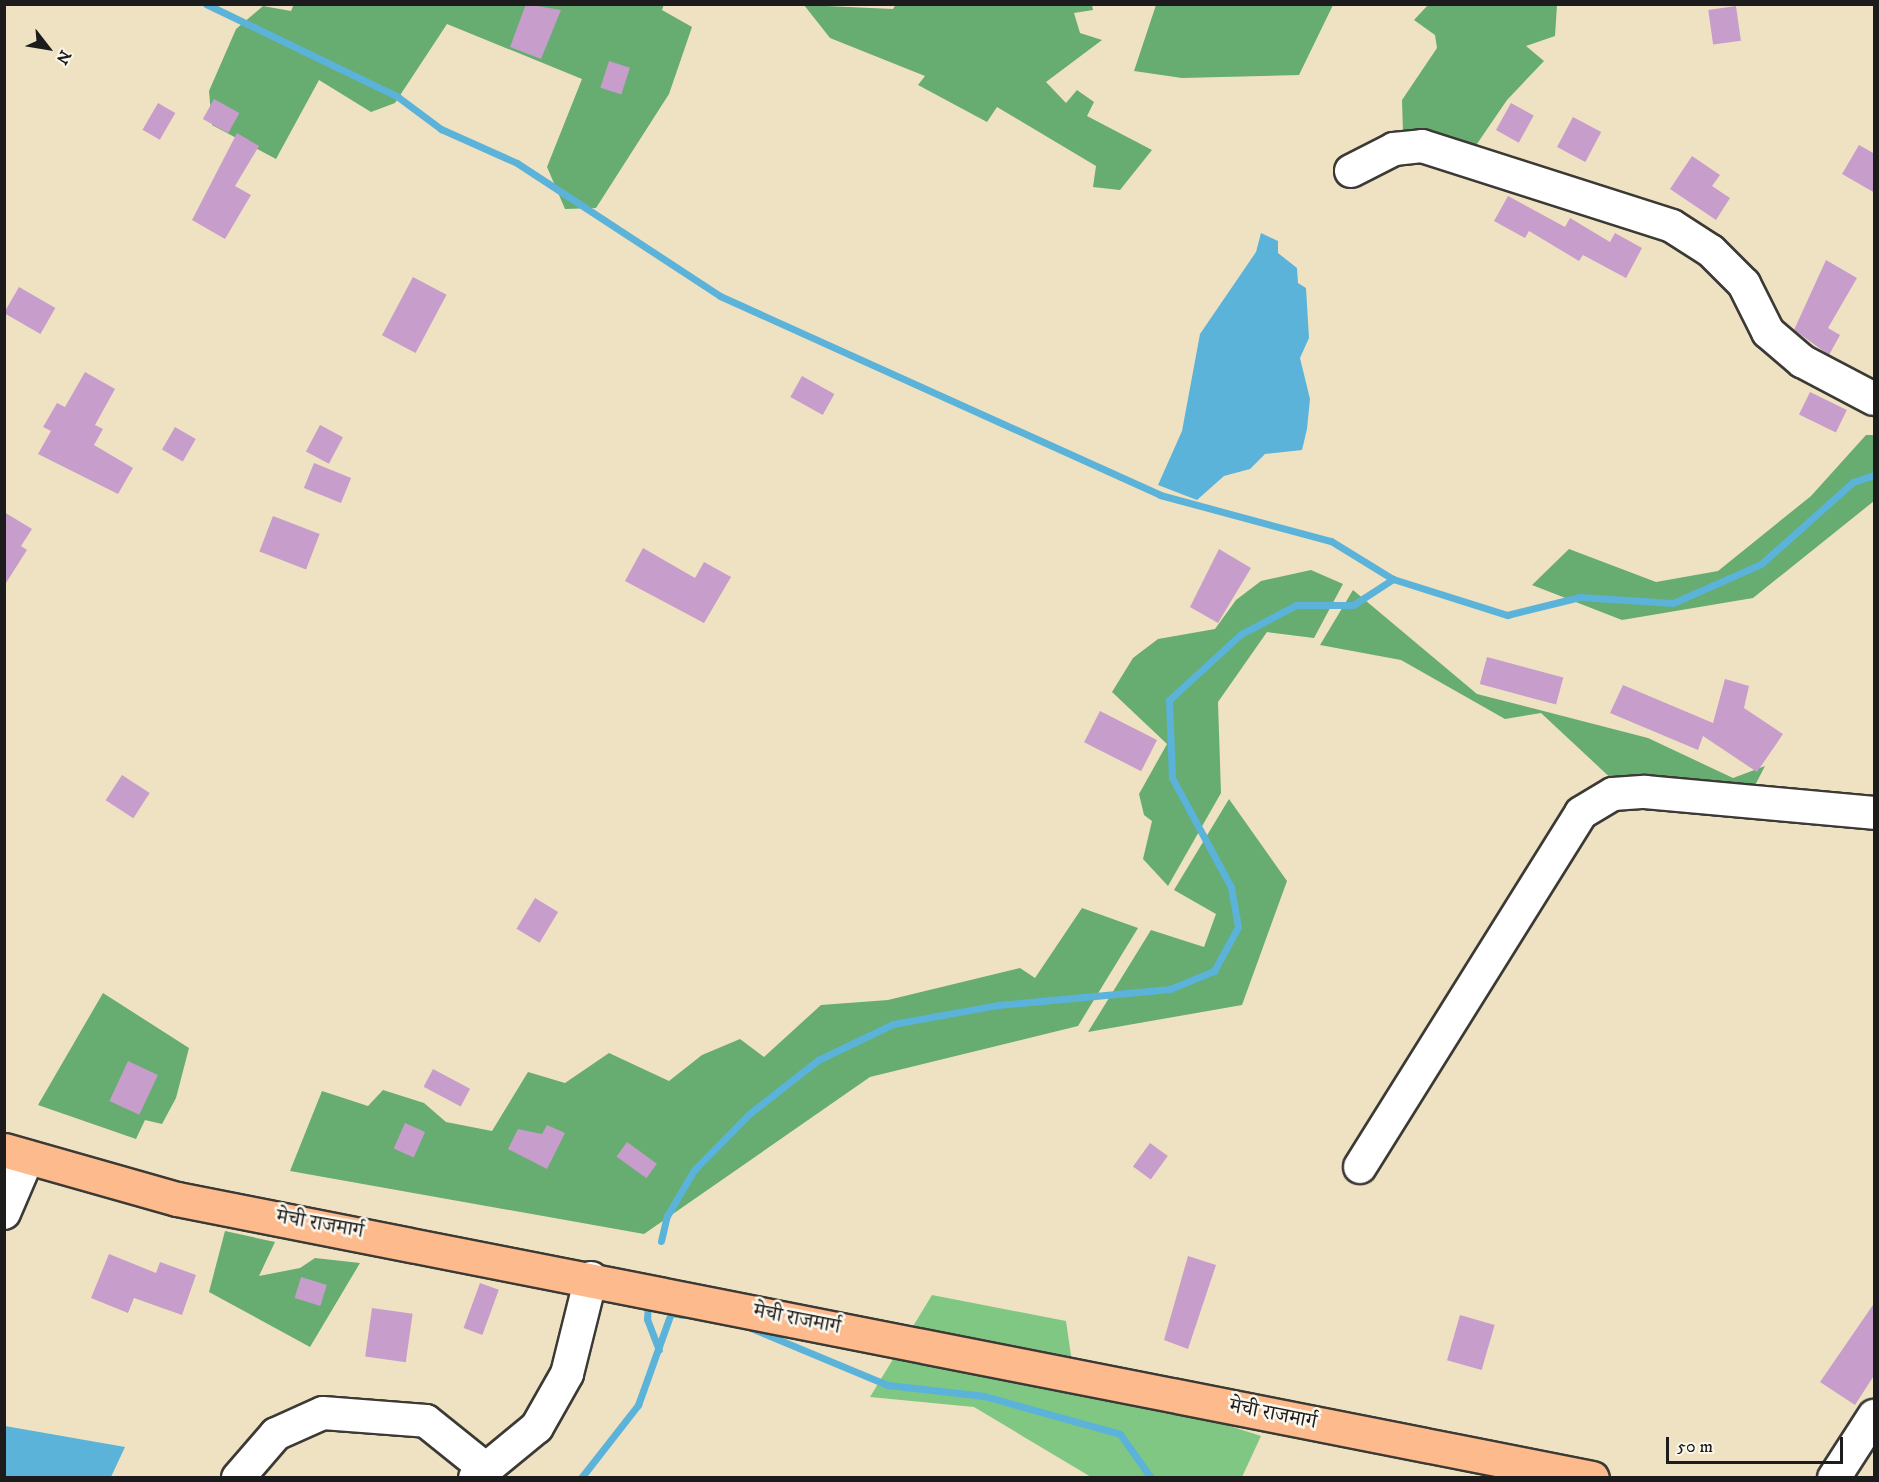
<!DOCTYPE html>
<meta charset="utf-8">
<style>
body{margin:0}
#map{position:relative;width:1879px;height:1482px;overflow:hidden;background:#efe2c3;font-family:"IM FELL DW Pica","Noto Serif Devanagari",serif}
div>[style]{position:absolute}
.green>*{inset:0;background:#7fc783}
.forest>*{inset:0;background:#67ac71}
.water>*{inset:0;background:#5bb3d9}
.stream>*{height:7px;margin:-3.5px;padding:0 3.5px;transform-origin:3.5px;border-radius:3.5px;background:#5bb3d9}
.building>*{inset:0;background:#c79dcb;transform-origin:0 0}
.roads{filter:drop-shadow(2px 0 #3c3a35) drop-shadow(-2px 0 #3c3a35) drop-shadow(0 2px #3c3a35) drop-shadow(0 -2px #3c3a35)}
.minor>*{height:32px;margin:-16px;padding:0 16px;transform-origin:16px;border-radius:16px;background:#fff}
.major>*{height:33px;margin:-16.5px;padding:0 16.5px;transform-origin:16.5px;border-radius:16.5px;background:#fcba8d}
span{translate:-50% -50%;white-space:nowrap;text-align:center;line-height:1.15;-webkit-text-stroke:5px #fbf7ec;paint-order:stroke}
.street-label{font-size:21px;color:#1c1c1c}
.frame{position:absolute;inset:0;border:6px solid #1c1c1c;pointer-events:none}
.north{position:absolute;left:18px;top:18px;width:60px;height:60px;-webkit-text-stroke:4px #fbf7ec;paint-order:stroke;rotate:121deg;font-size:16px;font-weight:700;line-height:24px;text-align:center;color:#1c1c1c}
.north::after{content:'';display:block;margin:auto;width:21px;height:27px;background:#1c1c1c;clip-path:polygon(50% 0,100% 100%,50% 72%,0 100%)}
.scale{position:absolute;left:1666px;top:1437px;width:177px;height:27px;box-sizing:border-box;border:3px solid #1c1c1c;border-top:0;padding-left:8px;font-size:18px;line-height:21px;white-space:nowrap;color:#1c1c1c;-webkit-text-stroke:4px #fbf7ec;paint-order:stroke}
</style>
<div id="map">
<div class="green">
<div style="clip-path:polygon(932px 1295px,1066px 1321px,1074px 1376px,1261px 1436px,1242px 1477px,1091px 1477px,974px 1407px,870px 1397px)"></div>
</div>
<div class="forest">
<div style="clip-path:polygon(294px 4px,664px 4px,662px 10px,692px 27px,669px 94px,596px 208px,565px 209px,547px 167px,582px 79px,447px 24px,395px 103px,371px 112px,319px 80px,276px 159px,212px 125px,209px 91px,236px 29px,263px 6px,291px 11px)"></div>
<div style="clip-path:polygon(896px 4px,1092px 5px,1093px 10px,1074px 13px,1080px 33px,1102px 40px,1046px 82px,1066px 103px,1077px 90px,1094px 102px,1087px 116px,1152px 150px,1120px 190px,1093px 187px,1096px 166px,997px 107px,987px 122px,918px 85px,925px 76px,830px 38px,804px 5px,893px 9px)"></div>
<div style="clip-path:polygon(1156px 5px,1156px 4px,1333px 5px,1299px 75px,1182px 78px,1134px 71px)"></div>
<div style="clip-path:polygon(1428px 5px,1557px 5px,1555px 36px,1526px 46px,1544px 61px,1507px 100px,1468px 157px,1403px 133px,1402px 100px,1437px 48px,1435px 35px,1414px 20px)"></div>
<div style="clip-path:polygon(1866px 435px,1874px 435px,1874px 501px,1753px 598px,1622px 620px,1532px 585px,1569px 549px,1656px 582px,1718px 571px,1811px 496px)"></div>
<div style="clip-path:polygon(1311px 570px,1343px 584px,1314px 638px,1267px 632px,1218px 702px,1221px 793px,1168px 886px,1143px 859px,1152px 821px,1144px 815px,1139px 794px,1167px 744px,1112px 692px,1133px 658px,1158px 639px,1215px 629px,1236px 600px,1261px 581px)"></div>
<div style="clip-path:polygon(1353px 590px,1477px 694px,1648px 738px,1733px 778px,1765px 766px,1750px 795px,1646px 811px,1541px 713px,1505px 719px,1401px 660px,1320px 645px)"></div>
<div style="clip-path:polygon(1229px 799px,1287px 881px,1242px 1005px,1088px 1032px,1151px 930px,1204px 947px,1216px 914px,1174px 890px)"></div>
<div style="clip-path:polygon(1082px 908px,1138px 928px,1078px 1026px,870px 1077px,644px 1234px,290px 1171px,322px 1091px,368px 1106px,383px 1090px,424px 1103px,446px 1122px,492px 1131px,528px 1072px,565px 1083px,609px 1053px,669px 1081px,702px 1055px,740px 1039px,764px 1057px,821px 1005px,888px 1000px,1020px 968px,1035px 978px)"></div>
<div style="clip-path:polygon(103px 993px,189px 1048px,176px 1098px,162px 1124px,145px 1120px,136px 1139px,38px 1105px)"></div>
<div style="clip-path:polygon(225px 1231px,275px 1242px,259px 1276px,300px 1268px,315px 1258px,360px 1263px,310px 1347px,209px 1292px)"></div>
</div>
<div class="water">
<div style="clip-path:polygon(1261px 233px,1278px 241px,1278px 253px,1297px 268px,1298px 283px,1306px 288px,1309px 338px,1300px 358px,1310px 399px,1307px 429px,1302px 450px,1265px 454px,1250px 469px,1224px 476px,1197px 500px,1158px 485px,1182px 431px,1200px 334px,1256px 252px)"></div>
<div style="clip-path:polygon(5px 1426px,125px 1447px,111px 1477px,5px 1477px)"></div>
</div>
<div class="stream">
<div style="left:206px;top:4px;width:213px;rotate:25.8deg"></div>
<div style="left:398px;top:97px;width:54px;rotate:36.7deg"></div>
<div style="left:441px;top:129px;width:83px;rotate:24.1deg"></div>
<div style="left:517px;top:163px;width:243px;rotate:33.2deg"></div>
<div style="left:720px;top:296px;width:483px;rotate:24.3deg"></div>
<div style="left:1160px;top:495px;width:177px;rotate:15.1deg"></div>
<div style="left:1331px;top:541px;width:73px;rotate:31.5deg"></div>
<div style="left:661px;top:1241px;width:26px;rotate:-77deg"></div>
<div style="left:667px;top:1216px;width:53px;rotate:-59.6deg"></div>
<div style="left:694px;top:1170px;width:78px;rotate:-45.5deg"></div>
<div style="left:749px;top:1114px;width:88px;rotate:-38deg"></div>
<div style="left:818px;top:1060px;width:83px;rotate:-25.6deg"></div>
<div style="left:893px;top:1024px;width:107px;rotate:-10.3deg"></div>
<div style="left:998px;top:1005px;width:173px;rotate:-5.3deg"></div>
<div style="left:1170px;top:989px;width:48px;rotate:-22.2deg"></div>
<div style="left:1214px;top:971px;width:50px;rotate:-61.4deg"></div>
<div style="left:1238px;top:927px;width:41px;rotate:-99.9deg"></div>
<div style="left:1231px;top:887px;width:124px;rotate:-118.4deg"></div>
<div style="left:1172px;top:778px;width:78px;rotate:-92.2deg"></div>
<div style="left:1169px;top:700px;width:98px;rotate:-42.5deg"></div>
<div style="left:1241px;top:634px;width:62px;rotate:-27.8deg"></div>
<div style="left:1296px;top:605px;width:57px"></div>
<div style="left:1353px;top:605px;width:48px;rotate:-33deg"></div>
<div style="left:1393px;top:579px;width:120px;rotate:17.5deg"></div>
<div style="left:1507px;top:615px;width:75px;rotate:-13.9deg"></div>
<div style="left:1580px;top:597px;width:93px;rotate:3.7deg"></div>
<div style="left:1673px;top:603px;width:96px;rotate:-23.9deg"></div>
<div style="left:1761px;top:564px;width:123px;rotate:-41.7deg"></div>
<div style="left:1853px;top:482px;width:22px;rotate:-18deg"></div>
<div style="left:648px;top:1302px;width:17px;rotate:93deg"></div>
<div style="left:647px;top:1319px;width:33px;rotate:69deg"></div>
<div style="left:746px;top:1326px;width:154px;rotate:22.6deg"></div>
<div style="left:888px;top:1385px;width:97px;rotate:6.5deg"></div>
<div style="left:984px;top:1396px;width:141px;rotate:15.6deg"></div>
<div style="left:1120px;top:1434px;width:54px;rotate:54.8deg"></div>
<div style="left:581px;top:1478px;width:93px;rotate:-52deg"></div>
<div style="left:638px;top:1405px;width:98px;rotate:-70.3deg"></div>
<div style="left:671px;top:1313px;width:11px;rotate:10deg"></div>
</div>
<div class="building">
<div style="clip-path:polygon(526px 4px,561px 10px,541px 59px,510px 47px)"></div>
<div style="left:1736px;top:6px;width:35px;height:28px;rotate:82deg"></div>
<div style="left:609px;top:61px;width:22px;height:28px;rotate:18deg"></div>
<div style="left:214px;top:99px;width:29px;height:23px;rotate:29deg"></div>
<div style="left:158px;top:103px;width:20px;height:31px;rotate:30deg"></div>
<div style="left:1511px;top:103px;width:26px;height:31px;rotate:29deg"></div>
<div style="left:1573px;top:117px;width:32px;height:34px;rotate:28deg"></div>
<div style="clip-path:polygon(237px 133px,259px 146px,235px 186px,251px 195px,225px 239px,192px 220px)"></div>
<div style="clip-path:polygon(1859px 145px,1875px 154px,1875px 193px,1842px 174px)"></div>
<div style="clip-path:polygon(1692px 156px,1720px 175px,1712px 186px,1730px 198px,1716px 220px,1670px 189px)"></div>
<div style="clip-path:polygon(1508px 196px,1565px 227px,1570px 218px,1610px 242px,1615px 233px,1642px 248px,1626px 278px,1583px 255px,1579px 261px,1529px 231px,1525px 238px,1494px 221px)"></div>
<div style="clip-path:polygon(1826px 260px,1857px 278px,1828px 328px,1840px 335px,1829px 355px,1794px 330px)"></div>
<div style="left:413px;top:277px;width:38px;height:66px;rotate:28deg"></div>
<div style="left:19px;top:287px;width:42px;height:30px;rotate:30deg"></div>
<div style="clip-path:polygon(85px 372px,115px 389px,95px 425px,103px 429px,94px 445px,133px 468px,118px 494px,38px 454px,51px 431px,43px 427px,57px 403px,65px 407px)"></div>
<div style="left:802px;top:376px;width:37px;height:24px;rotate:29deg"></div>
<div style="left:1810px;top:392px;width:41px;height:25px;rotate:26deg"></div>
<div style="left:320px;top:425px;width:26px;height:30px;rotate:28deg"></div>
<div style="left:175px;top:427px;width:24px;height:26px;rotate:30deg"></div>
<div style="left:314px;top:463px;width:40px;height:27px;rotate:22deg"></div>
<div style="clip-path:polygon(4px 512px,32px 529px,21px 546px,27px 550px,4px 586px)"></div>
<div style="left:273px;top:516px;width:50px;height:38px;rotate:21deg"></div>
<div style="clip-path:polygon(643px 548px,695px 578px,704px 562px,731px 577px,704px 623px,625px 581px)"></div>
<div style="clip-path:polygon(1219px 549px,1251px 568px,1218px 623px,1190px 607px)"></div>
<div style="left:1487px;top:657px;width:79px;height:28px;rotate:15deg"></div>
<div style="clip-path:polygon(1725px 679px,1749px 686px,1744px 708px,1783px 734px,1757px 772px,1703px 736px,1698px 750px,1610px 713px,1623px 685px,1713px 723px)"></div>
<div style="left:1100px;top:711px;width:64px;height:35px;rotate:27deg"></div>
<div style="left:122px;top:775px;width:33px;height:30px;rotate:33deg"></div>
<div style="left:535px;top:898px;width:27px;height:36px;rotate:31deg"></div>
<div style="left:128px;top:1061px;width:33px;height:44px;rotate:25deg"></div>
<div style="left:433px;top:1069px;width:42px;height:20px;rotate:28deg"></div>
<div style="left:405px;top:1123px;width:22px;height:28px;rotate:24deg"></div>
<div style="clip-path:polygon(547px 1125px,565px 1133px,547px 1169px,508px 1149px,518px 1129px,542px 1134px)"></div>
<div style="left:627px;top:1142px;width:37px;height:18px;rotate:36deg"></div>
<div style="left:1150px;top:1143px;width:22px;height:29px;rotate:36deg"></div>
<div style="clip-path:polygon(109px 1254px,156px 1273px,160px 1262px,196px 1275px,182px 1315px,134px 1298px,128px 1313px,91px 1298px)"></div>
<div style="clip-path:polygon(1188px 1256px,1216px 1265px,1188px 1349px,1164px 1340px)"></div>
<div style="left:301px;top:1277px;width:27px;height:22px;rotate:17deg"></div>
<div style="left:480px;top:1283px;width:20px;height:48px;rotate:20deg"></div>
<div style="clip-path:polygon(1875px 1302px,1875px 1374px,1855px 1405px,1820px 1382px)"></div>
<div style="left:372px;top:1308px;width:41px;height:49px;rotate:8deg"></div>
<div style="left:1460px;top:1315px;width:36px;height:47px;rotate:16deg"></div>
</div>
<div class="roads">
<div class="minor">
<div style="left:1351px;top:171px;width:48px;rotate:-27.1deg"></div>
<div style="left:1394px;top:149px;width:28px;rotate:-6deg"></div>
<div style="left:1422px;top:146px;width:262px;rotate:17.7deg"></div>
<div style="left:1672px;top:226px;width:46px;rotate:32.7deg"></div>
<div style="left:1711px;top:251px;width:47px;rotate:45deg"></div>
<div style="left:1744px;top:284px;width:54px;rotate:63.4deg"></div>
<div style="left:1768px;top:332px;width:45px;rotate:40.5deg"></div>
<div style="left:1802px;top:361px;width:81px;rotate:27.8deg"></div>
<div style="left:1360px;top:1167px;width:417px;rotate:-58deg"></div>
<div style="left:1581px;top:813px;width:37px;rotate:-31deg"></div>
<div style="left:1613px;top:794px;width:32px;rotate:-4deg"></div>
<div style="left:1645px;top:792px;width:230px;rotate:5.2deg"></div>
<div style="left:4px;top:1213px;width:61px;rotate:-66.8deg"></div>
<div style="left:238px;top:1478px;width:58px;rotate:-49.2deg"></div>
<div style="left:276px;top:1434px;width:51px;rotate:-24.1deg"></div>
<div style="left:323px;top:1413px;width:103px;rotate:4.4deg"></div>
<div style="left:426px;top:1421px;width:77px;rotate:38.7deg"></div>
<div style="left:475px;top:1478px;width:80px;rotate:-39.4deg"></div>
<div style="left:537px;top:1427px;width:61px;rotate:-60.5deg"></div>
<div style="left:567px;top:1374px;width:99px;rotate:-76deg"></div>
<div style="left:1834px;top:1478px;width:74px;rotate:-57.2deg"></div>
</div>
<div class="major">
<div style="left:4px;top:1150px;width:180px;rotate:15.8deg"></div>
<div style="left:177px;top:1199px;width:1442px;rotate:11.15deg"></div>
</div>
</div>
<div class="street-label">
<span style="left:320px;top:1224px;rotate:10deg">मेची राजमार्ग</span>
<span style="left:797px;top:1319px;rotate:11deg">मेची राजमार्ग</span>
<span style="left:1273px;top:1414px;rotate:11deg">मेची राजमार्ग</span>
</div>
<div class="frame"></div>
<div class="north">N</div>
<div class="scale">50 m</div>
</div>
